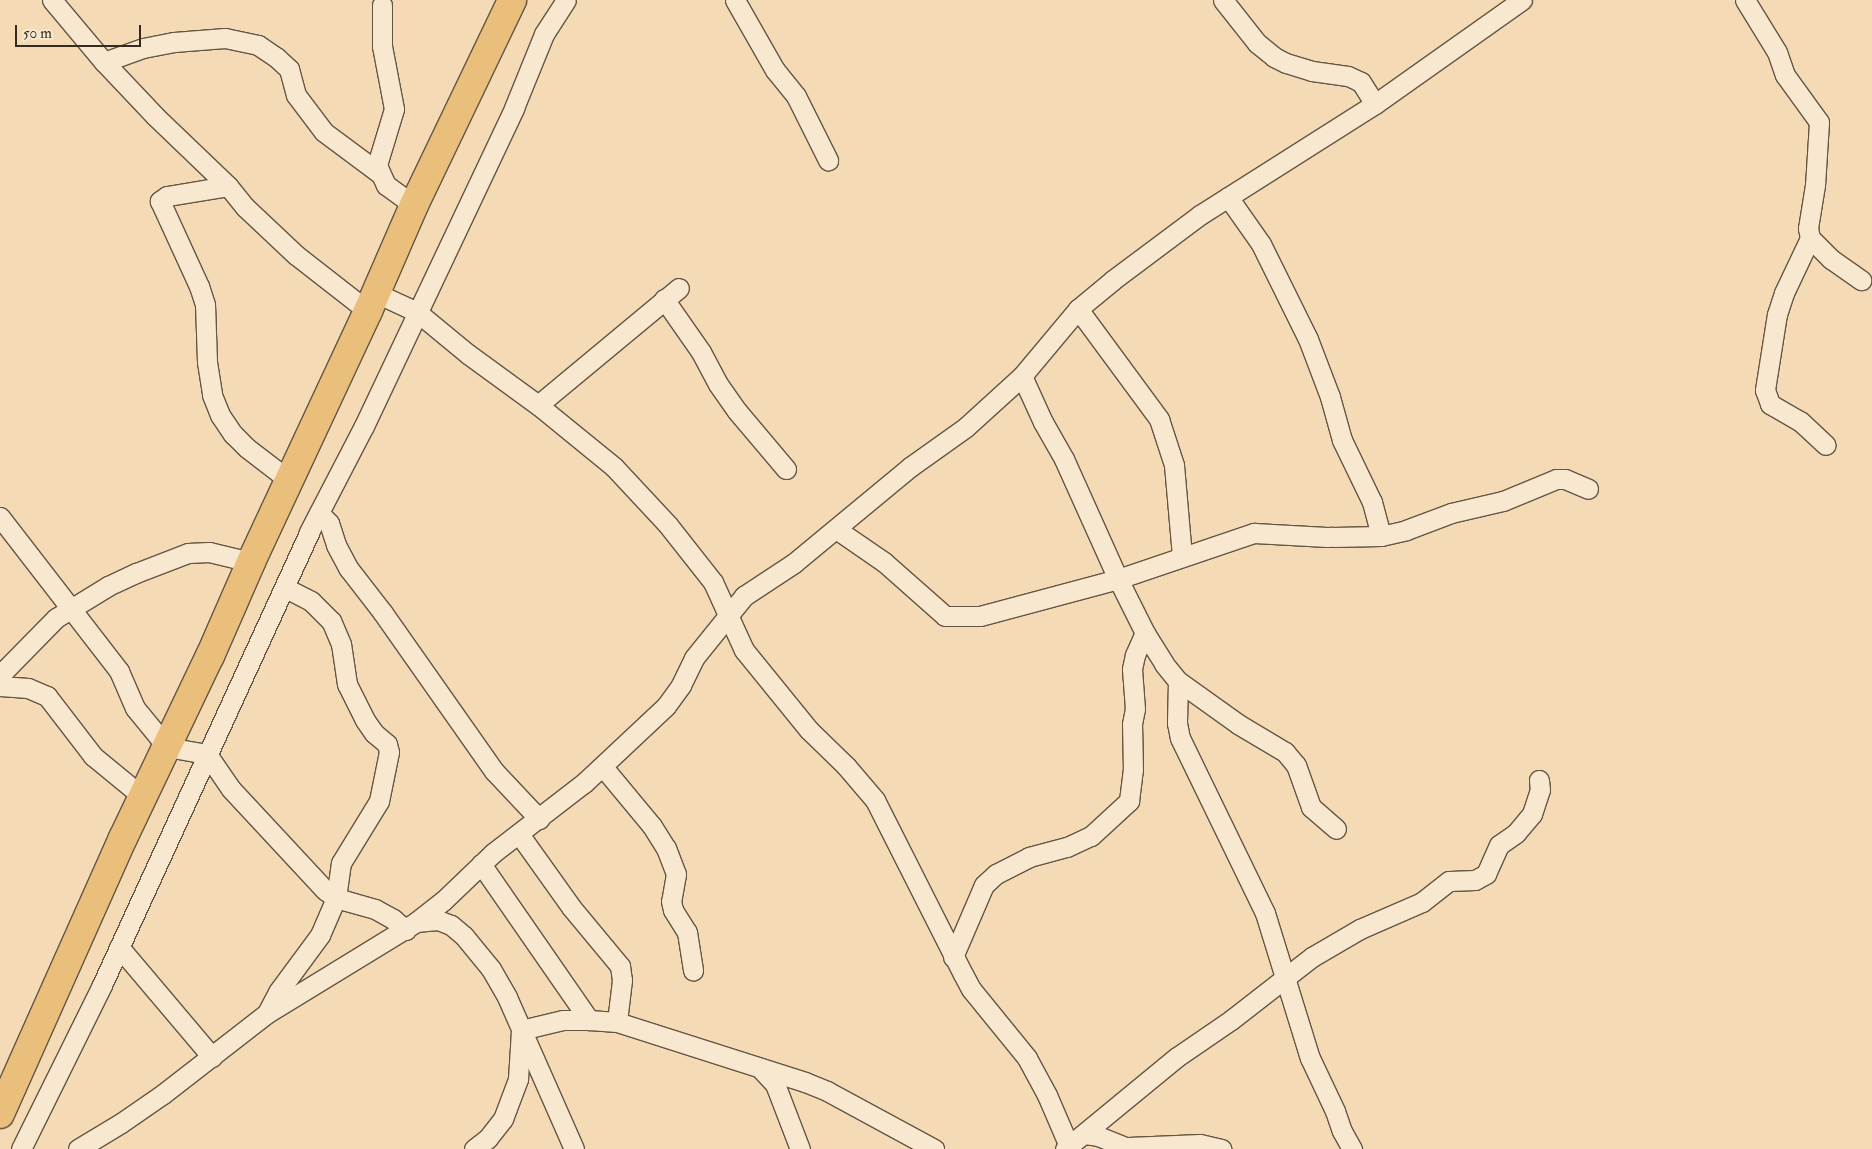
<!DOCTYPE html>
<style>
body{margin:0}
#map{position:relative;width:1872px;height:1149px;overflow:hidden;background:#f4dbb6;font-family:"IM FELL Double Pica",serif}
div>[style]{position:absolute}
.roads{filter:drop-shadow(1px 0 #645644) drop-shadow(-1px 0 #645644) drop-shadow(0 1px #645644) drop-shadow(0 -1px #645644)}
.street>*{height:19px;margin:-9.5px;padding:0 9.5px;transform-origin:9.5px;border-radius:9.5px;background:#f8e8d0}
.highway>*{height:28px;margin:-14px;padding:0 14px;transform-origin:14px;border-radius:14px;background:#eabe7b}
span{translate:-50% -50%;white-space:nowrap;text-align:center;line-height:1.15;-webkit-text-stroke:5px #f8e8d0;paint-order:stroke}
.scale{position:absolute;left:15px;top:25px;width:126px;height:22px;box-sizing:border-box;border:2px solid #342a1e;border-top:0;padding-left:6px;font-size:15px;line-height:18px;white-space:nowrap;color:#342a1e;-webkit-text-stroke:4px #f8e8d0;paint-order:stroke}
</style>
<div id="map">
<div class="roads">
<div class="street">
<div style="left:52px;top:0;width:81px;rotate:50deg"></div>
<div style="left:104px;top:62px;width:74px;rotate:46.6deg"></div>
<div style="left:155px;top:116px;width:101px;rotate:43.8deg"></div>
<div style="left:228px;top:186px;width:27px;rotate:51deg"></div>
<div style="left:245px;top:207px;width:70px;rotate:43.3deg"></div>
<div style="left:296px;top:255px;width:91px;rotate:37.9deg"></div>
<div style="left:735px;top:0;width:81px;rotate:60.3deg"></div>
<div style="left:775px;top:70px;width:33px;rotate:51deg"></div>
<div style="left:796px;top:96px;width:72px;rotate:63.4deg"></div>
<div style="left:1223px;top:0;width:55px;rotate:51.7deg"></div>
<div style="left:1257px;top:43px;width:22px;rotate:39deg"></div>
<div style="left:1274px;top:57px;width:13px;rotate:27deg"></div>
<div style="left:1286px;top:63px;width:27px;rotate:17deg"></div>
<div style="left:1312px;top:71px;width:36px;rotate:8deg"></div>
<div style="left:1348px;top:76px;width:14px;rotate:25deg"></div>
<div style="left:1361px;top:82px;width:26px;rotate:58deg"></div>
<div style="left:1745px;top:0;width:61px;rotate:58.4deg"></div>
<div style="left:1777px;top:52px;width:24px;rotate:71deg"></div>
<div style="left:1785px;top:75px;width:58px;rotate:54.1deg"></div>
<div style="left:1819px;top:122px;width:63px;rotate:93.6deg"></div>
<div style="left:1815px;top:185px;width:44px;rotate:99.2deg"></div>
<div style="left:1808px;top:228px;width:10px;rotate:79deg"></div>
<div style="left:1810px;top:238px;width:30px;rotate:45deg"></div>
<div style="left:1831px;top:259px;width:37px;rotate:35deg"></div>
<div style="left:382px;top:5px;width:41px;rotate:90deg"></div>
<div style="left:382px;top:46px;width:64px;rotate:79.2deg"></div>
<div style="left:394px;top:109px;width:59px;rotate:106.9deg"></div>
<div style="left:377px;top:165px;width:22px;rotate:66deg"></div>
<div style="left:386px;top:185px;width:34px;rotate:36deg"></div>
<div style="left:104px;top:62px;width:41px;rotate:-19.7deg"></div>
<div style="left:143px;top:48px;width:32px;rotate:-11deg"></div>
<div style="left:174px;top:42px;width:51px;rotate:-4.5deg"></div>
<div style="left:225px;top:38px;width:34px;rotate:12deg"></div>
<div style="left:258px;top:45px;width:22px;rotate:34deg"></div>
<div style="left:276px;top:57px;width:18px;rotate:43deg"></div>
<div style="left:289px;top:69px;width:27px;rotate:75deg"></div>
<div style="left:296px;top:95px;width:46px;rotate:52.9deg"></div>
<div style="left:324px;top:132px;width:69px;rotate:36.7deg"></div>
<div style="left:228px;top:186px;width:62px;rotate:170.7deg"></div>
<div style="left:167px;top:196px;width:9px;rotate:144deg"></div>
<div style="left:160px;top:201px;width:94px;rotate:65.4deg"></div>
<div style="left:199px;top:286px;width:19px;rotate:72deg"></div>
<div style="left:205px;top:304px;width:58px;rotate:88deg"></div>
<div style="left:207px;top:362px;width:33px;rotate:81deg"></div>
<div style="left:212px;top:395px;width:22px;rotate:68deg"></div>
<div style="left:220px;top:415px;width:23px;rotate:56deg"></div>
<div style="left:233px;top:434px;width:20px;rotate:45deg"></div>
<div style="left:247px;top:448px;width:54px;rotate:37.5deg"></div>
<div style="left:1228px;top:197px;width:57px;rotate:54.9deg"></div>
<div style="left:1261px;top:244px;width:106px;rotate:63.7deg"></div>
<div style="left:1308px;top:339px;width:62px;rotate:69.2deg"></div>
<div style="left:1330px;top:397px;width:45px;rotate:74.4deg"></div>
<div style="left:1342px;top:440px;width:69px;rotate:64.2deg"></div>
<div style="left:1372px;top:502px;width:35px;rotate:75deg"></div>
<div style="left:1810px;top:238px;width:61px;rotate:115.3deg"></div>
<div style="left:1784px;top:293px;width:22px;rotate:108deg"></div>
<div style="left:1777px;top:314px;width:77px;rotate:99deg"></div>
<div style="left:1765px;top:390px;width:15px;rotate:70deg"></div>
<div style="left:1770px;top:404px;width:34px;rotate:30deg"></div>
<div style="left:1800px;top:421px;width:35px;rotate:43deg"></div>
<div style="left:376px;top:293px;width:45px;rotate:24.9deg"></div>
<div style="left:417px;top:312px;width:66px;rotate:39.5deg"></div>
<div style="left:468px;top:354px;width:87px;rotate:36.1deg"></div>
<div style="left:538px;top:405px;width:98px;rotate:39.2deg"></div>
<div style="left:614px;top:467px;width:79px;rotate:47deg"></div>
<div style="left:668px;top:525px;width:73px;rotate:51.7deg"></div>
<div style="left:713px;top:582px;width:75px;rotate:65.5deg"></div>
<div style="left:744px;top:650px;width:103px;rotate:50.9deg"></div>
<div style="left:809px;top:730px;width:52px;rotate:44.2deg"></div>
<div style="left:846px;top:766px;width:45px;rotate:49.5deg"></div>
<div style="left:875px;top:800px;width:195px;rotate:63.2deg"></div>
<div style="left:963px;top:974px;width:17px;rotate:62deg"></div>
<div style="left:971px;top:989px;width:89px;rotate:50.9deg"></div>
<div style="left:1027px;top:1058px;width:42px;rotate:61.6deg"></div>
<div style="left:1047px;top:1095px;width:56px;rotate:66.7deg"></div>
<div style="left:664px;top:299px;width:65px;rotate:55.1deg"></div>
<div style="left:701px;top:352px;width:36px;rotate:62deg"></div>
<div style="left:718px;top:384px;width:33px;rotate:55deg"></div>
<div style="left:737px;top:411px;width:76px;rotate:49.8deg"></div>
<div style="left:1078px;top:309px;width:137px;rotate:53.6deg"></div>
<div style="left:1159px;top:419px;width:48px;rotate:71.9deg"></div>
<div style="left:1174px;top:465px;width:92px;rotate:85deg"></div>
<div style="left:1022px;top:376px;width:51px;rotate:65.5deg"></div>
<div style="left:1043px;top:422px;width:43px;rotate:60.4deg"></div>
<div style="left:1064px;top:459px;width:132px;rotate:65.8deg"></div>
<div style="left:1118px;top:579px;width:60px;rotate:63.4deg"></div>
<div style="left:1145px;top:633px;width:36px;rotate:58deg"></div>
<div style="left:1164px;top:664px;width:22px;rotate:51deg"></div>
<div style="left:1178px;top:681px;width:74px;rotate:35.6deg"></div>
<div style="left:1238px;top:724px;width:55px;rotate:30.8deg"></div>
<div style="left:1285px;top:752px;width:17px;rotate:50deg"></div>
<div style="left:1296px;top:765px;width:45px;rotate:70.3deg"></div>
<div style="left:1311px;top:807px;width:33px;rotate:41deg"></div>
<div style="left:538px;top:405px;width:183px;rotate:-39.7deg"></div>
<div style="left:319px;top:513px;width:14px;rotate:45deg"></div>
<div style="left:329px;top:523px;width:23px;rotate:72deg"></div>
<div style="left:336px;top:545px;width:27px;rotate:62deg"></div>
<div style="left:349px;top:569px;width:56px;rotate:52.3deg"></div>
<div style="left:383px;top:613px;width:193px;rotate:54.9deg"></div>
<div style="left:494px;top:771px;width:66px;rotate:46.8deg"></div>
<div style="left:0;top:517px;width:195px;rotate:52.3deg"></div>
<div style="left:119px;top:671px;width:40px;rotate:66.6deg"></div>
<div style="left:135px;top:708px;width:50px;rotate:50.6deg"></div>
<div style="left:167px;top:747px;width:41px;rotate:9.9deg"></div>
<div style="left:207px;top:754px;width:42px;rotate:55.6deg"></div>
<div style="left:231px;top:789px;width:138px;rotate:47.1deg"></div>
<div style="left:325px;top:890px;width:14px;rotate:36deg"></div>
<div style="left:336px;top:898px;width:41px;rotate:15.8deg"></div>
<div style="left:375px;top:909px;width:21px;rotate:29deg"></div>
<div style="left:393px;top:919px;width:17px;rotate:40deg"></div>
<div style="left:836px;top:529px;width:58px;rotate:34.5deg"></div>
<div style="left:884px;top:562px;width:81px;rotate:41.5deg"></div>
<div style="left:945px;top:616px;width:35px"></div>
<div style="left:980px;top:616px;width:143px;rotate:-15deg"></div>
<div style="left:1118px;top:579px;width:144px;rotate:-18.7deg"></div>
<div style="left:1254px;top:533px;width:73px;rotate:3.1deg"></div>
<div style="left:1327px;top:537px;width:54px;rotate:-1.1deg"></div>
<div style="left:1381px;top:536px;width:26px;rotate:-13deg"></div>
<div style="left:1406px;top:530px;width:48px;rotate:-20.7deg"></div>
<div style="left:1451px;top:513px;width:53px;rotate:-13deg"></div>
<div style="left:1503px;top:501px;width:57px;rotate:-22.5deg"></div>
<div style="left:1556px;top:479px;width:9px"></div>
<div style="left:1565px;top:479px;width:25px;rotate:23deg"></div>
<div style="left:0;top:675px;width:80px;rotate:-45.5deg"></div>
<div style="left:56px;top:618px;width:61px;rotate:-31.6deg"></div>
<div style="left:108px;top:586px;width:31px;rotate:-25deg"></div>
<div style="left:136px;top:573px;width:56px;rotate:-21deg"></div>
<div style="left:188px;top:553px;width:21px;rotate:-3deg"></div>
<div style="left:209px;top:552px;width:43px;rotate:13.4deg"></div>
<div style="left:1178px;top:681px;width:42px;rotate:91.4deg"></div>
<div style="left:1177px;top:723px;width:15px;rotate:79deg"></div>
<div style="left:1180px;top:738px;width:195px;rotate:64.1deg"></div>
<div style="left:1265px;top:913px;width:152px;rotate:72.8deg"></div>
<div style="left:1310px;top:1058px;width:59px;rotate:64.7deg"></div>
<div style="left:1335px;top:1111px;width:21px;rotate:71deg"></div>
<div style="left:1342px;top:1131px;width:21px;rotate:61deg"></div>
<div style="left:0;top:686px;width:28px;rotate:4deg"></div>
<div style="left:28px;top:688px;width:21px;rotate:23deg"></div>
<div style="left:47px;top:696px;width:76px;rotate:52.5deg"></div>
<div style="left:93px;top:756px;width:65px;rotate:39.4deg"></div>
<div style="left:603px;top:767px;width:77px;rotate:50.3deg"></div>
<div style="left:652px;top:826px;width:26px;rotate:58deg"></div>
<div style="left:666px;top:848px;width:28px;rotate:69deg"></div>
<div style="left:676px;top:874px;width:27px;rotate:100deg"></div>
<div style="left:671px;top:901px;width:9px;rotate:77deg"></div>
<div style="left:673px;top:910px;width:26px;rotate:58deg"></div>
<div style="left:687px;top:932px;width:39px;rotate:81deg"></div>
<div style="left:519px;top:834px;width:90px;rotate:54.5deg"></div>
<div style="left:571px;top:907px;width:77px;rotate:50.3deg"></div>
<div style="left:620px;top:966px;width:14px;rotate:82deg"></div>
<div style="left:622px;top:980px;width:42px;rotate:96.8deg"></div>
<div style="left:481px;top:864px;width:190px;rotate:55.3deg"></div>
<div style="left:416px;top:922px;width:22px;rotate:-5deg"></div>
<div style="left:438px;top:920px;width:14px;rotate:21deg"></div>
<div style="left:451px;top:925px;width:17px;rotate:40deg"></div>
<div style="left:464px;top:936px;width:43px;rotate:50.7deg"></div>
<div style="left:491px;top:969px;width:32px;rotate:60deg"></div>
<div style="left:507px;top:997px;width:166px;rotate:66.2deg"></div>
<div style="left:119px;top:947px;width:144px;rotate:49.8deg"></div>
<div style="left:953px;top:957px;width:78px;rotate:-66.7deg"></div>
<div style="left:984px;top:885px;width:16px;rotate:-43deg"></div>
<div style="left:996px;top:874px;width:37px;rotate:-27deg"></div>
<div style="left:1029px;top:857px;width:39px;rotate:-15deg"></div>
<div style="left:1067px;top:847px;width:26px;rotate:-25deg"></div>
<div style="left:1091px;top:836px;width:52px;rotate:-42.6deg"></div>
<div style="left:1129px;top:801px;width:31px;rotate:-83deg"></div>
<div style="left:1133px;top:770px;width:46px;rotate:-91.2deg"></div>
<div style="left:1132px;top:724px;width:15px;rotate:-79deg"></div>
<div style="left:1135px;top:709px;width:40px;rotate:-94.3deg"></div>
<div style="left:1132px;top:669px;width:14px;rotate:-78deg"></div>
<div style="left:1135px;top:655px;width:24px;rotate:-66deg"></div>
<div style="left:267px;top:1013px;width:24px;rotate:-62deg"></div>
<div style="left:278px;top:992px;width:71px;rotate:-53.6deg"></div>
<div style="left:320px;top:935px;width:40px;rotate:-66.6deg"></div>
<div style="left:336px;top:898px;width:35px;rotate:-82deg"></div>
<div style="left:341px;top:863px;width:73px;rotate:-58.5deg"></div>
<div style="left:379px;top:801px;width:50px;rotate:-78.5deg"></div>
<div style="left:389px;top:752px;width:8px;rotate:-104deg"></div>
<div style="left:387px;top:744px;width:17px;rotate:-140deg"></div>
<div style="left:374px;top:733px;width:16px;rotate:-125deg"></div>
<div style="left:365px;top:720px;width:40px;rotate:-116.6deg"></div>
<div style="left:347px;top:684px;width:40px;rotate:-98.5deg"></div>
<div style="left:341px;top:644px;width:25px;rotate:-113deg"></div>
<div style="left:331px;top:621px;width:28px;rotate:-135deg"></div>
<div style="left:311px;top:601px;width:30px;rotate:-153deg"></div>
<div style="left:760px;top:1068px;width:22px;rotate:47deg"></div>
<div style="left:775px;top:1084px;width:70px;rotate:69deg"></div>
<div style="left:1084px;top:1134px;width:14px;rotate:8deg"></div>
<div style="left:1098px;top:1136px;width:35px;rotate:22deg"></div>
<div style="left:1128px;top:1147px;width:72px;rotate:-2.4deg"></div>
<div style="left:1200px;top:1144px;width:22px;rotate:13deg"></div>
<div style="left:21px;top:1149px;width:183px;rotate:-63.7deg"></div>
<div style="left:102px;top:985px;width:498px;rotate:-65.4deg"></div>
<div style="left:309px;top:532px;width:119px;rotate:-62.6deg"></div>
<div style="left:364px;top:426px;width:352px;rotate:-64.7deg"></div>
<div style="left:514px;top:108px;width:80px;rotate:-67.9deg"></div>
<div style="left:544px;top:34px;width:40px;rotate:-57.1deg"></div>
<div style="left:78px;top:1149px;width:50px;rotate:-31.2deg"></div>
<div style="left:121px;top:1123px;width:51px;rotate:-34.6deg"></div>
<div style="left:163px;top:1094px;width:130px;rotate:-37.8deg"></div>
<div style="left:266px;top:1014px;width:176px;rotate:-31.5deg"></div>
<div style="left:416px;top:922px;width:34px;rotate:-38deg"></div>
<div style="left:443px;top:901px;width:69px;rotate:-43.8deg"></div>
<div style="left:493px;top:853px;width:115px;rotate:-37.6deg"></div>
<div style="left:584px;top:783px;width:112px;rotate:-43.2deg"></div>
<div style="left:666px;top:706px;width:26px;rotate:-54deg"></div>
<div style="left:681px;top:685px;width:30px;rotate:-64deg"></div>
<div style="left:694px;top:658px;width:80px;rotate:-51.1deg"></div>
<div style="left:744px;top:596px;width:60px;rotate:-33.4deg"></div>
<div style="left:794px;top:563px;width:151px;rotate:-39.6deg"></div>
<div style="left:910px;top:467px;width:69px;rotate:-35.5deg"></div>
<div style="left:966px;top:427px;width:76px;rotate:-42.3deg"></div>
<div style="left:1022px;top:376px;width:87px;rotate:-50.1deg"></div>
<div style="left:1078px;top:309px;width:45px;rotate:-39.6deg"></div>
<div style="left:1113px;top:280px;width:109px;rotate:-36.8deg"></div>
<div style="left:1200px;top:215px;width:207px;rotate:-32.4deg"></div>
<div style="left:1375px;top:104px;width:180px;rotate:-35.3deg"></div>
<div style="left:474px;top:1149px;width:18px;rotate:-38deg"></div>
<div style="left:488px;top:1138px;width:24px;rotate:-52deg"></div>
<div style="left:503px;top:1119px;width:43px;rotate:-69.4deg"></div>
<div style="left:518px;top:1079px;width:49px;rotate:-86.5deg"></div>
<div style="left:521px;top:1030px;width:43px;rotate:-13.4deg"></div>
<div style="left:563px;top:1020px;width:26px"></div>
<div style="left:589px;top:1020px;width:28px;rotate:4deg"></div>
<div style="left:617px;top:1022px;width:197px;rotate:17.7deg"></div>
<div style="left:805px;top:1082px;width:24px;rotate:22deg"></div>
<div style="left:827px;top:1091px;width:122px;rotate:28.5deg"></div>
<div style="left:1065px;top:1149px;width:145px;rotate:-39.4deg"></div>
<div style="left:1177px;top:1057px;width:65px;rotate:-34.4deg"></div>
<div style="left:1231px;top:1020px;width:103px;rotate:-37.9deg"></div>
<div style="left:1312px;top:957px;width:56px;rotate:-30.3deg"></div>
<div style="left:1360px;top:929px;width:68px;rotate:-23.5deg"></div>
<div style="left:1422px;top:902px;width:34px;rotate:-38deg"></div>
<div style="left:1449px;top:881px;width:26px;rotate:-2deg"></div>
<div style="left:1475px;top:880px;width:13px;rotate:-29deg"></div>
<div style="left:1486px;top:874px;width:32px;rotate:-66deg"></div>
<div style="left:1499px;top:845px;width:21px;rotate:-35deg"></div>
<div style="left:1516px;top:833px;width:25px;rotate:-50deg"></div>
<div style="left:1532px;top:814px;width:25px;rotate:-72deg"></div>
<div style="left:1540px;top:790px;width:10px;rotate:-96deg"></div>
</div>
<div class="highway">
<div style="left:0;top:1114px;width:302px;rotate:-66deg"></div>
<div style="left:123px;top:838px;width:202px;rotate:-64.5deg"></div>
<div style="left:210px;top:656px;width:103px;rotate:-66.4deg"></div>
<div style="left:251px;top:562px;width:277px;rotate:-65deg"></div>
<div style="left:368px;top:311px;width:116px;rotate:-66.5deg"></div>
<div style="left:414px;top:205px;width:227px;rotate:-64.4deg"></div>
</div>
</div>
<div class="scale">50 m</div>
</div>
